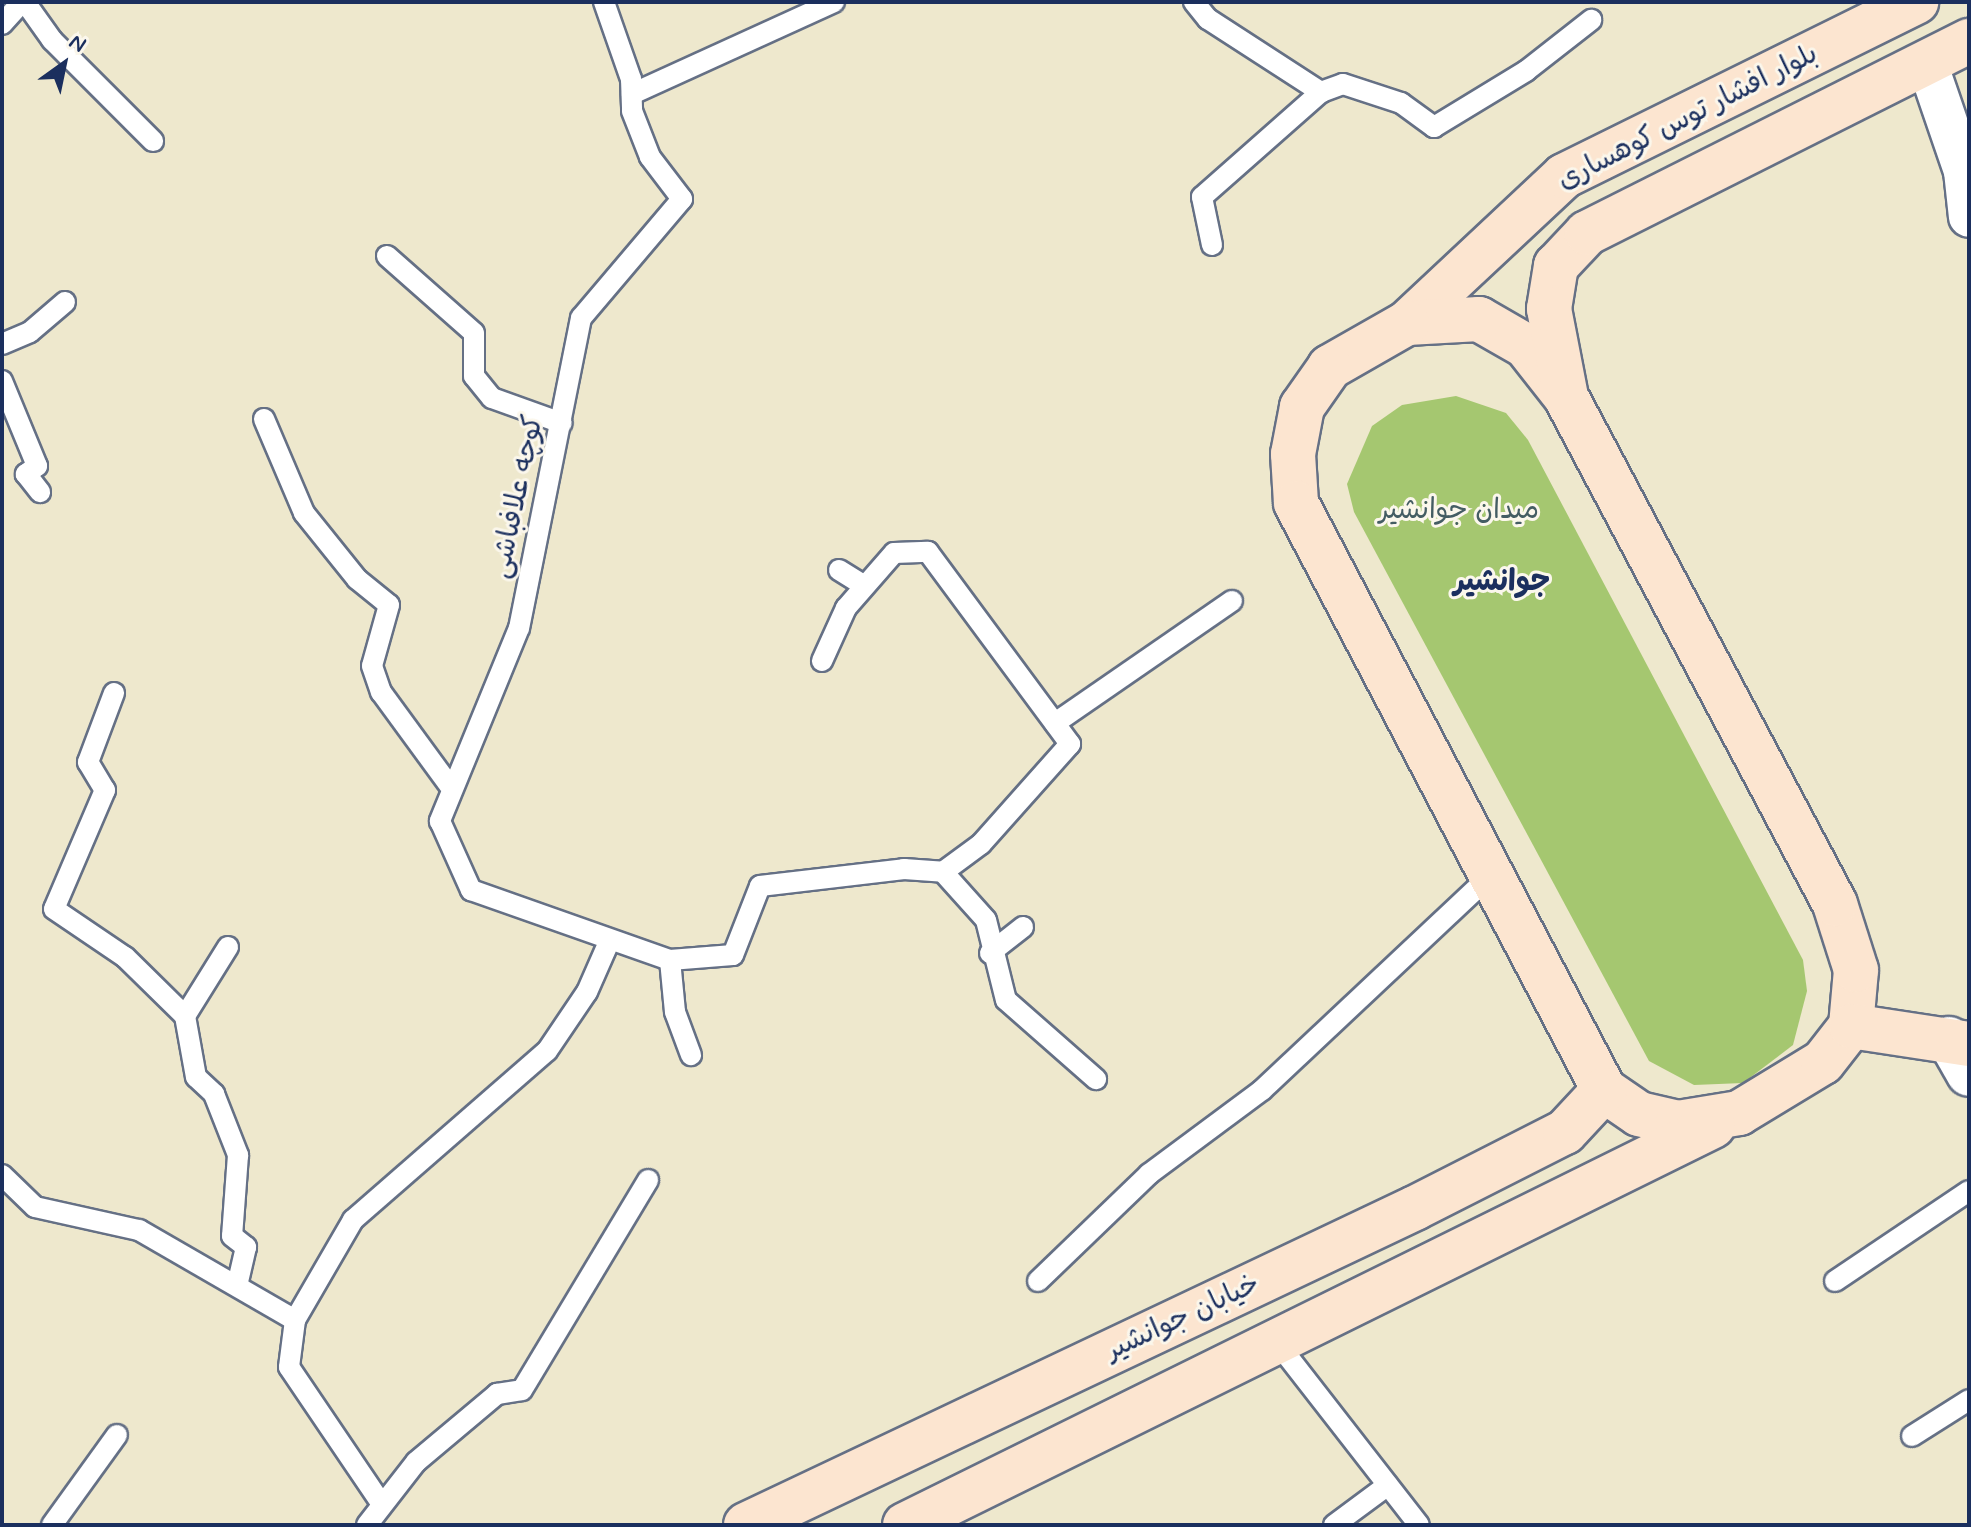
<!DOCTYPE html>
<meta charset="utf-8">
<style>
body{margin:0}
#map{position:relative;width:1971px;height:1527px;overflow:hidden;background:#eee8cd;font-family:Mynerve,"Playpen Sans Arabic",sans-serif}
div>[style]{position:absolute}
.green>*{inset:0;background:#a5c770}
.roads{filter:drop-shadow(2px 0 #657085) drop-shadow(-2px 0 #657085) drop-shadow(0 2px #657085) drop-shadow(0 -2px #657085)}
.service>*{height:20px;margin:-10px;padding:0 10px;transform-origin:10px;border-radius:10px;background:#fff}
.minor>*{height:40px;margin:-20px;padding:0 20px;transform-origin:20px;border-radius:20px;background:#fff}
.tertiary>*{height:44px;margin:-22px;padding:0 22px;transform-origin:22px;border-radius:22px;background:#fff}
.secondary>*{height:44px;margin:-22px;padding:0 22px;transform-origin:22px;border-radius:22px;background:#fce5d0}
span{translate:-50% -50%;white-space:nowrap;text-align:center;line-height:1.15;-webkit-text-stroke:6px #fbf7ec;paint-order:stroke}
.street-label{font-size:28px;color:#1b2f5e}
.park-label{font-size:28px;color:#445d63}
.neighbourhood-label{font-size:30px;color:#1b2f5e;font-weight:700}
.frame{position:absolute;inset:0;border:4px solid #1b2f5e;pointer-events:none}
.north{position:absolute;left:24px;top:24px;width:80px;height:80px;-webkit-text-stroke:6px #fbf7ec;paint-order:stroke;rotate:33deg;font-size:22px;font-weight:700;line-height:32px;text-align:center;color:#1b2f5e}
.north::after{content:'';display:block;margin:auto;width:28px;height:36px;background:#1b2f5e;clip-path:polygon(50% 0,100% 100%,50% 72%,0 100%)}
</style>
<div id="map">
<div class="green">
<div style="clip-path:polygon(1456px 396px,1506px 413px,1528px 440px,1803px 960px,1807px 991px,1793px 1045px,1743px 1083px,1694px 1085px,1649px 1061px,1354px 512px,1347px 484px,1372px 426px,1402px 405px)"></div>
</div>
<div class="roads">
<div class="service">
<div style="left:25px;top:2px;width:47px;rotate:54.6deg"></div>
<div style="left:52px;top:40px;width:143px;rotate:45deg"></div>
<div style="left:604px;top:2px;width:82px;rotate:70.7deg"></div>
<div style="left:631px;top:79px;width:32px;rotate:88deg"></div>
<div style="left:632px;top:111px;width:49px;rotate:68.6deg"></div>
<div style="left:650px;top:157px;width:53px;rotate:52.7deg"></div>
<div style="left:682px;top:199px;width:156px;rotate:130.3deg"></div>
<div style="left:581px;top:318px;width:316px;rotate:101.3deg"></div>
<div style="left:519px;top:628px;width:209px;rotate:112.3deg"></div>
<div style="left:440px;top:821px;width:76px;rotate:65.8deg"></div>
<div style="left:471px;top:890px;width:211px;rotate:19.4deg"></div>
<div style="left:670px;top:960px;width:63px;rotate:-4.5deg"></div>
<div style="left:733px;top:955px;width:74px;rotate:-68.6deg"></div>
<div style="left:760px;top:886px;width:145px;rotate:-6.7deg"></div>
<div style="left:904px;top:869px;width:39px;rotate:4deg"></div>
<div style="left:943px;top:872px;width:64px;rotate:48.1deg"></div>
<div style="left:986px;top:920px;width:82px;rotate:76deg"></div>
<div style="left:1006px;top:1000px;width:120px;rotate:41.3deg"></div>
<div style="left:1194px;top:2px;width:22px;rotate:51deg"></div>
<div style="left:1208px;top:19px;width:135px;rotate:32.9deg"></div>
<div style="left:2px;top:24px;width:30px;rotate:-48deg"></div>
<div style="left:632px;top:94px;width:222px;rotate:-24.5deg"></div>
<div style="left:1212px;top:245px;width:49px;rotate:-101.8deg"></div>
<div style="left:1202px;top:197px;width:159px;rotate:-41.4deg"></div>
<div style="left:1321px;top:92px;width:23px;rotate:-20deg"></div>
<div style="left:1343px;top:84px;width:61px;rotate:18.1deg"></div>
<div style="left:1401px;top:103px;width:41px;rotate:36deg"></div>
<div style="left:1434px;top:127px;width:108px;rotate:-31.3deg"></div>
<div style="left:1526px;top:71px;width:83px;rotate:-38.1deg"></div>
<div style="left:387px;top:256px;width:116px;rotate:41.5deg"></div>
<div style="left:474px;top:333px;width:43px;rotate:90deg"></div>
<div style="left:474px;top:376px;width:28px;rotate:51deg"></div>
<div style="left:492px;top:398px;width:74px;rotate:19.7deg"></div>
<div style="left:2px;top:344px;width:30px;rotate:-23deg"></div>
<div style="left:30px;top:332px;width:46px;rotate:-40.6deg"></div>
<div style="left:2px;top:381px;width:92px;rotate:67.6deg"></div>
<div style="left:37px;top:466px;width:14px;rotate:144deg"></div>
<div style="left:26px;top:474px;width:23px;rotate:52deg"></div>
<div style="left:264px;top:419px;width:102px;rotate:66.9deg"></div>
<div style="left:304px;top:513px;width:85px;rotate:51.2deg"></div>
<div style="left:357px;top:579px;width:41px;rotate:39.1deg"></div>
<div style="left:389px;top:605px;width:63px;rotate:105.6deg"></div>
<div style="left:372px;top:666px;width:28px;rotate:71deg"></div>
<div style="left:381px;top:692px;width:115px;rotate:53.8deg"></div>
<div style="left:839px;top:570px;width:28px;rotate:32deg"></div>
<div style="left:822px;top:661px;width:58px;rotate:-65.6deg"></div>
<div style="left:846px;top:608px;width:73px;rotate:-48.9deg"></div>
<div style="left:894px;top:553px;width:34px;rotate:-2deg"></div>
<div style="left:928px;top:552px;width:239px;rotate:53.5deg"></div>
<div style="left:1070px;top:744px;width:134px;rotate:131.7deg"></div>
<div style="left:981px;top:844px;width:47px;rotate:143.6deg"></div>
<div style="left:114px;top:693px;width:74px;rotate:110.6deg"></div>
<div style="left:88px;top:762px;width:33px;rotate:59deg"></div>
<div style="left:105px;top:790px;width:129px;rotate:113.2deg"></div>
<div style="left:54px;top:909px;width:86px;rotate:34.1deg"></div>
<div style="left:125px;top:957px;width:84px;rotate:44.5deg"></div>
<div style="left:1055px;top:723px;width:215px;rotate:-34.6deg"></div>
<div style="left:228px;top:947px;width:81px;rotate:121.9deg"></div>
<div style="left:185px;top:1016px;width:62px;rotate:79.8deg"></div>
<div style="left:196px;top:1077px;width:25px;rotate:43deg"></div>
<div style="left:214px;top:1094px;width:66px;rotate:68.5deg"></div>
<div style="left:238px;top:1155px;width:81px;rotate:94.2deg"></div>
<div style="left:232px;top:1236px;width:18px;rotate:38deg"></div>
<div style="left:246px;top:1247px;width:37px;rotate:103deg"></div>
<div style="left:990px;top:953px;width:42px;rotate:-38.2deg"></div>
<div style="left:670px;top:960px;width:52px;rotate:84.5deg"></div>
<div style="left:675px;top:1012px;width:46px;rotate:69.6deg"></div>
<div style="left:2px;top:1175px;width:46px;rotate:44.1deg"></div>
<div style="left:35px;top:1207px;width:107px;rotate:12.5deg"></div>
<div style="left:139px;top:1230px;width:180px;rotate:30deg"></div>
<div style="left:1038px;top:1281px;width:154px;rotate:-43.9deg"></div>
<div style="left:1149px;top:1174px;width:141px;rotate:-36.6deg"></div>
<div style="left:1262px;top:1090px;width:313px;rotate:-43.2deg"></div>
<div style="left:1835px;top:1281px;width:161px;rotate:-33.9deg"></div>
<div style="left:1275px;top:1340px;width:234px;rotate:52.1deg"></div>
<div style="left:1912px;top:1436px;width:67px;rotate:-32.3deg"></div>
<div style="left:381px;top:1503px;width:164px;rotate:-124.1deg"></div>
<div style="left:289px;top:1367px;width:47px;rotate:-82.7deg"></div>
<div style="left:295px;top:1320px;width:116px;rotate:-59.9deg"></div>
<div style="left:353px;top:1220px;width:257px;rotate:-41.1deg"></div>
<div style="left:547px;top:1051px;width:71px;rotate:-55.9deg"></div>
<div style="left:587px;top:992px;width:55px;rotate:-66.3deg"></div>
<div style="left:52px;top:1525px;width:111px;rotate:-54.2deg"></div>
<div style="left:367px;top:1525px;width:80px;rotate:-52.1deg"></div>
<div style="left:416px;top:1462px;width:106px;rotate:-40deg"></div>
<div style="left:497px;top:1394px;width:25px;rotate:-9deg"></div>
<div style="left:522px;top:1390px;width:245px;rotate:-59deg"></div>
<div style="left:1334px;top:1525px;width:67px;rotate:-36.5deg"></div>
</div>
<div class="minor">
<div style="left:1927px;top:63px;width:114px;rotate:71.1deg"></div>
<div style="left:1964px;top:171px;width:46px;rotate:83.8deg"></div>
</div>
<div class="tertiary">
<div style="left:1949px;top:1039px;width:40px;rotate:60.3deg"></div>
</div>
<div class="secondary">
<div style="left:1407px;top:323px;width:215px;rotate:-43.1deg"></div>
<div style="left:1564px;top:176px;width:393px;rotate:-26.3deg"></div>
<div style="left:1566px;top:397px;width:65px;rotate:-128.1deg"></div>
<div style="left:1526px;top:346px;width:54px;rotate:-150.1deg"></div>
<div style="left:1479px;top:319px;width:72px;rotate:176.8deg"></div>
<div style="left:1407px;top:323px;width:89px;rotate:150.3deg"></div>
<div style="left:1330px;top:367px;width:49px;rotate:125deg"></div>
<div style="left:1302px;top:407px;width:48px;rotate:100.8deg"></div>
<div style="left:1293px;top:454px;width:49px;rotate:86.5deg"></div>
<div style="left:1296px;top:503px;width:663px;rotate:62.31deg"></div>
<div style="left:1604px;top:1090px;width:42px;rotate:34.4deg"></div>
<div style="left:1639px;top:1114px;width:40px;rotate:13deg"></div>
<div style="left:1678px;top:1123px;width:62px;rotate:-9.3deg"></div>
<div style="left:1739px;top:1113px;width:98px;rotate:-31.3deg"></div>
<div style="left:1823px;top:1062px;width:46px;rotate:-52.1deg"></div>
<div style="left:1851px;top:1026px;width:56px;rotate:-84.9deg"></div>
<div style="left:1856px;top:970px;width:69px;rotate:-107.7deg"></div>
<div style="left:1835px;top:904px;width:574px;rotate:-117.95deg"></div>
<div style="left:1566px;top:397px;width:90px;rotate:-100.9deg"></div>
<div style="left:1549px;top:309px;width:44px;rotate:-80.8deg"></div>
<div style="left:1556px;top:266px;width:45px;rotate:-46.8deg"></div>
<div style="left:1587px;top:233px;width:428px;rotate:-26.7deg"></div>
<div style="left:1851px;top:1026px;width:119px;rotate:8.7deg"></div>
<div style="left:746px;top:1525px;width:740px;rotate:-25.35deg"></div>
<div style="left:1415px;top:1208px;width:168px;rotate:-26.9deg"></div>
<div style="left:1565px;top:1132px;width:57px;rotate:-47.1deg"></div>
<div style="left:905px;top:1525px;width:901px;rotate:-26.28deg"></div>
</div>
</div>
<div class="street-label">
<span style="left:1688px;top:118px;rotate:-27deg">بلوار افشار توس کوهساری</span>
<span style="left:518px;top:497px;rotate:-78deg">کوچه علافباشی</span>
<span style="left:1183px;top:1318px;rotate:-25deg">خیابان جوانشیر</span>
</div>
<div class="park-label">
<span style="left:1459px;top:511px">میدان جوانشیر</span>
</div>
<div class="neighbourhood-label">
<span style="left:1502px;top:582px">جوانشیر</span>
</div>
<div class="frame"></div>
<div class="north">N</div>
</div>
